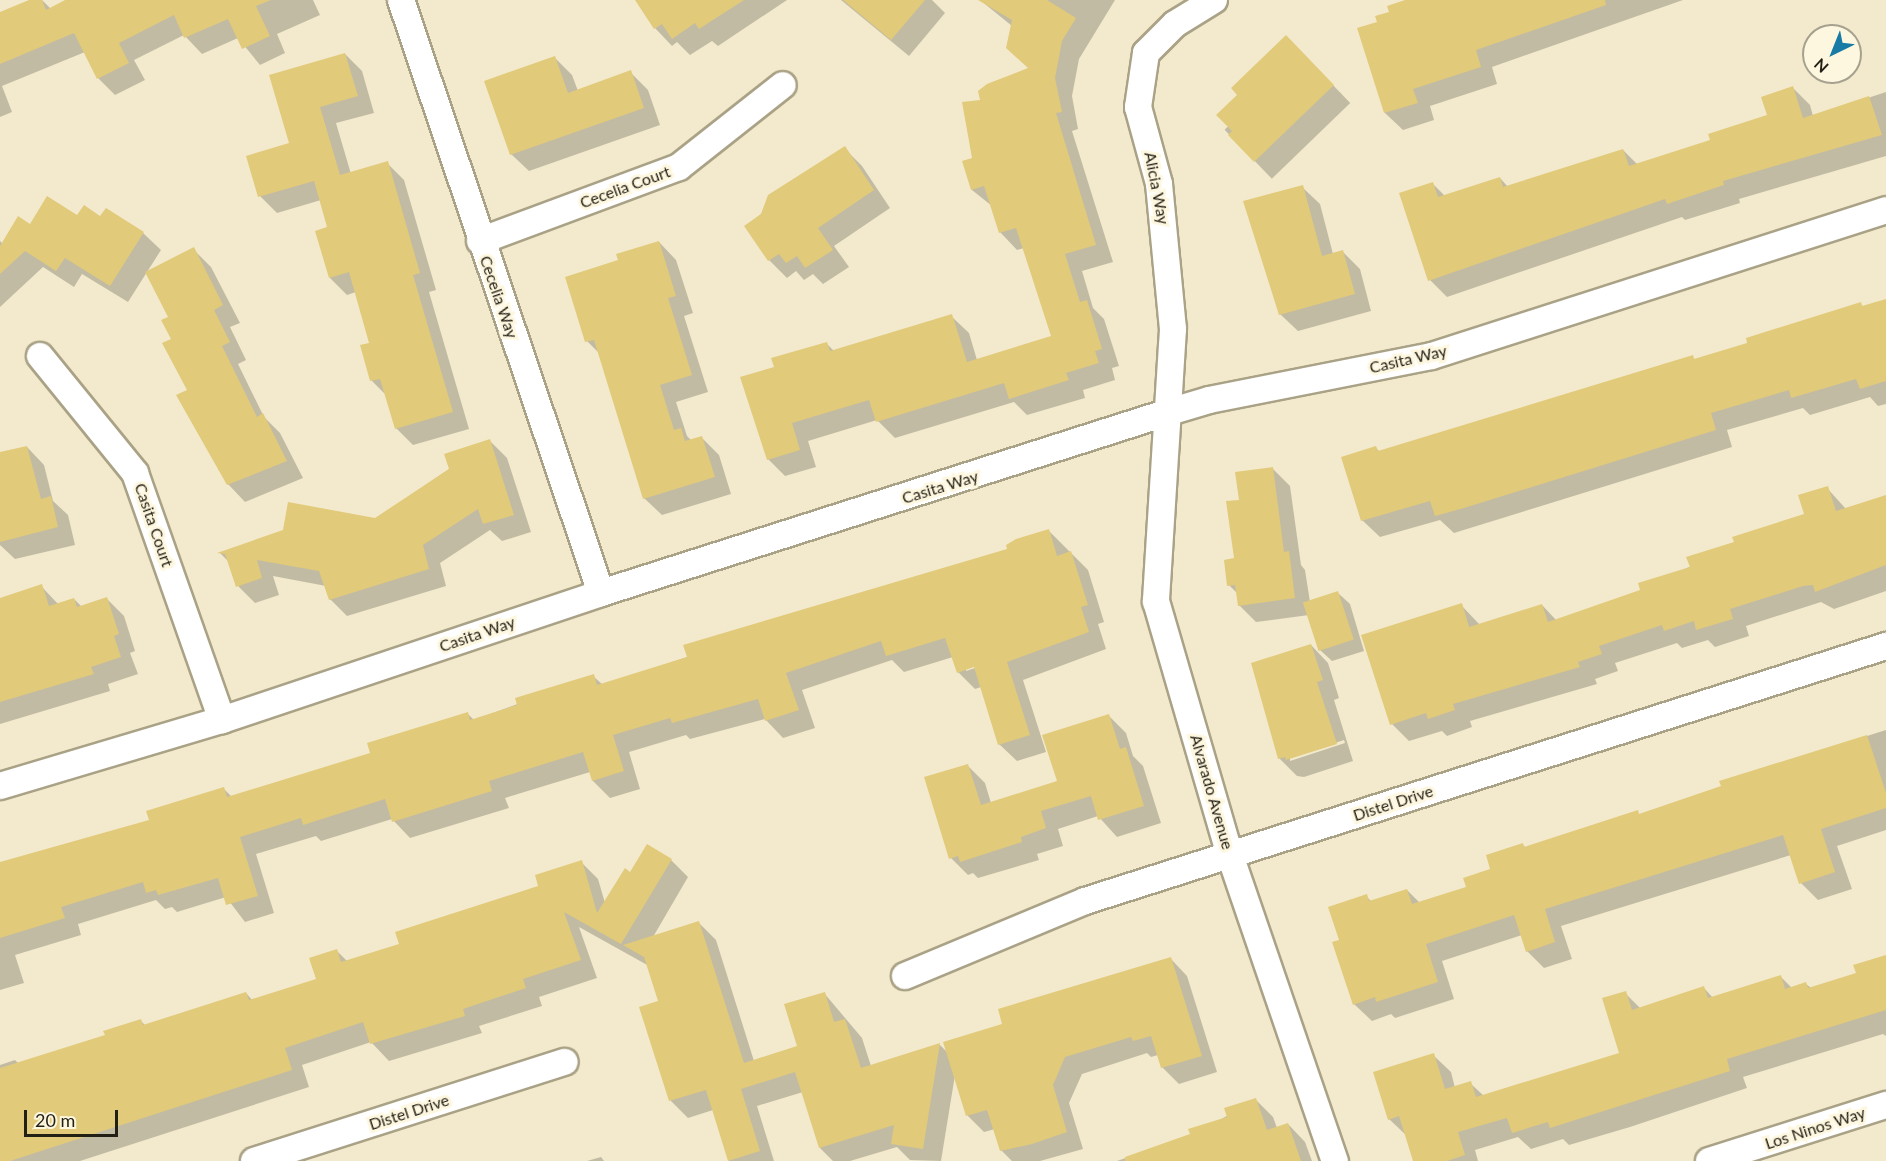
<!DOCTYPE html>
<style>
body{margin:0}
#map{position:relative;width:1886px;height:1161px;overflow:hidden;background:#f3eacd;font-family:Lato,sans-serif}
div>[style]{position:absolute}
.shadow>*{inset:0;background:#0003;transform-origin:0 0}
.building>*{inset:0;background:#e1ca79;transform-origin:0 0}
.roads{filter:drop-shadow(2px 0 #aaa286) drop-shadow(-2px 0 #aaa286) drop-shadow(0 2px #aaa286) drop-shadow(0 -2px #aaa286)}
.minor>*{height:26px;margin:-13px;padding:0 13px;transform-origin:13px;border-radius:13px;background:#fff}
span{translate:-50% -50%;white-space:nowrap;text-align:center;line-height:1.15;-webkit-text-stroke:6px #fef7e0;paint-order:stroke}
.street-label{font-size:16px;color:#221f14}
.north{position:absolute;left:1802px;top:24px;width:60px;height:60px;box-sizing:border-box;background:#fef7e0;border:2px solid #a6a18e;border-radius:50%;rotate:223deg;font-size:16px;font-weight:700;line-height:24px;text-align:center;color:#221f14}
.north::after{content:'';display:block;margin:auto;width:21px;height:27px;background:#187ba6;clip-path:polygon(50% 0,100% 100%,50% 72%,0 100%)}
.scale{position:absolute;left:24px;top:1110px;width:94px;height:27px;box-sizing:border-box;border:3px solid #221f14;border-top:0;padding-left:8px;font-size:18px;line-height:21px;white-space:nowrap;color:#221f14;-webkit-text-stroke:4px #fef7e0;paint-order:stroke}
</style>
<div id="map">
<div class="shadow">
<div style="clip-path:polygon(32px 0,42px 0,51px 9px,68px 0,313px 0,320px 15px,277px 34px,285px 53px,260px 65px,238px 38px,202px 54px,184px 35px,134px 60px,145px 80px,115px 95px,98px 78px,85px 52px,2px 86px,12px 112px,0 117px,0 13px)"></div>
<div style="clip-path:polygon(636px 0,787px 0,718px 46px,712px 41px,690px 55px,677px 42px,672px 46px,655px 28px)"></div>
<div style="clip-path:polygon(841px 0,932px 0,945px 13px,909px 56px)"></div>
<div style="clip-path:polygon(980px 0,1115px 0,1079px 59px,1072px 96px,1078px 129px,1072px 131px,1113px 262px,1082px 271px,1093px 308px,1104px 319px,1119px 366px,1112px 368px,1115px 380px,1083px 390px,1085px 398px,1027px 415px,1014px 402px,895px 438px,877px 420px,808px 441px,816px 467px,785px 476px,768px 459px,776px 368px,826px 343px,834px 351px,951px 316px,969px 333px,977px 360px,1053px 337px,1024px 248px,1017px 250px,1000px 232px,992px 206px,972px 190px,981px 101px,1030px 69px,1012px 26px)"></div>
<div style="clip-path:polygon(1414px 0,1683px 0,1492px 67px,1497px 84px,1430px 106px,1434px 120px,1403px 130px,1385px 113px,1359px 29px,1379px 23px)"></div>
<div style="clip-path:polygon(345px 54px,362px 71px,374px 113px,336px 123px,351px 174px,387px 163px,404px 180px,436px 290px,429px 292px,469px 429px,413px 445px,396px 428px,387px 396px,372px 381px,362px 346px,371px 344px,356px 292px,347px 295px,330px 278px,329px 228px,321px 200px,277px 213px,260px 196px)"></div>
<div style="left:1303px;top:54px;width:68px;height:109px;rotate:46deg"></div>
<div style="clip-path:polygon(555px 58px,572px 75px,578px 91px,630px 72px,648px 90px,660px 125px,529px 171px,511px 154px)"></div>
<div style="clip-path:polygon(1793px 88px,1810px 105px,1813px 116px,1886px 92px,1886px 156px,1739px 199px,1740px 203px,1685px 220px,1682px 217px,1447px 297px,1430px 280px,1433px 184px,1445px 196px,1500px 178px,1508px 187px,1623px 150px,1638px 165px,1712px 141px,1769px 116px)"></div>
<div style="clip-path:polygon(844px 148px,862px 166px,890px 208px,834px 246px,849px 267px,823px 284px,813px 274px,804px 280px,796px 271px,787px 278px,769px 260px,746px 226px)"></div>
<div style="clip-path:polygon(1302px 187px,1320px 204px,1333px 254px,1343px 252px,1360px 269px,1371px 311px,1298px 331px,1280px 314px)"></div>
<div style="clip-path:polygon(106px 210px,143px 233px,161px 250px,128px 302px,82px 274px,74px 287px,43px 267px,0 307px,0 241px,3px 244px,30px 226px,78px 217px,101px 218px)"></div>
<div style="clip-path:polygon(659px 242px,676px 260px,693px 313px,684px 316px,708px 392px,676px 402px,687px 436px,692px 441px,702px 438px,719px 455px,731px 494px,662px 515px,644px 498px,600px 354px,587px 341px,620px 261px)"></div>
<div style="clip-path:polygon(193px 249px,211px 267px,240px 323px,230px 327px,246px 360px,238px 364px,264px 417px,280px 433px,303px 478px,245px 502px,228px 484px,178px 395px,189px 390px,170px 317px)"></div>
<div style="clip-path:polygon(1886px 301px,1886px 404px,1878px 406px,1870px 397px,1810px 415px,1803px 408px,1727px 430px,1732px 447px,1454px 533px,1440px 520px,1380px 537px,1362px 520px,1376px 448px,1380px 452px,1692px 357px,1696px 360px,1749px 344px,1860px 304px,1864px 307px)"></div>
<div style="clip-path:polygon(490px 441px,507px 458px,531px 532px,502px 541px,490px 530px,440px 563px,446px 586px,347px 616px,330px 599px,326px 586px,273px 576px,279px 595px,255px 603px,238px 586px,230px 563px,220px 553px,284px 532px,376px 519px)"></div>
<div style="clip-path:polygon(27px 447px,44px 465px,53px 501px,68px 515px,75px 545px,15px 559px,0 545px,0 454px)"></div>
<div style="clip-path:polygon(1273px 469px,1290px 486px,1301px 565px,1305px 570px,1310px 602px,1338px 593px,1350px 604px,1364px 651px,1332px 661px,1320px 650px,1309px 615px,1256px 622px,1239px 605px,1238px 594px,1229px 585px,1236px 560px,1240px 501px)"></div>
<div style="clip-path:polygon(1827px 488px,1846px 509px,1886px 496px,1886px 591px,1834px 609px,1821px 602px,1746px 626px,1749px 636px,1715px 647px,1708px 640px,1682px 648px,1677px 643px,1615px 663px,1618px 671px,1595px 679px,1597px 684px,1470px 721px,1472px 727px,1447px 736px,1442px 731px,1409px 741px,1392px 724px,1461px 605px,1480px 625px,1542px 605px,1557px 621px,1642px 591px,1736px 543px,1806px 515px)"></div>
<div style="clip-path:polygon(evenodd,1049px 531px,1088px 570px,1104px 622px,1098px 624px,1106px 649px,1023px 680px,1046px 752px,1017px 761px,999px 744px,981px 687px,975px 689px,958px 672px,953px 657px,904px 672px,892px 660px,802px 690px,815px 728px,783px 738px,765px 719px,690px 739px,686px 735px,629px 752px,640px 789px,610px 798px,593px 781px,590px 772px,505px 798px,509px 808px,410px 838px,392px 819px,321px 841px,316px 836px,256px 854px,274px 913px,245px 922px,226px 897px,177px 912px,172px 907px,165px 909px,156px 900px,78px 924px,81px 935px,15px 955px,24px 983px,0 990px,0 869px,6px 861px,151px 821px,223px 788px,232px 797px,372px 754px,468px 714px,474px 720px,593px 676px,603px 685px,1009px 550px,1049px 531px,980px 664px,981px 666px,966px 671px,966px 668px,980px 664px)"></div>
<div style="clip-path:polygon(41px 586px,59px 605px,74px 599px,82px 607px,107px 599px,124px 616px,135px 651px,130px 653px,138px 674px,108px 684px,110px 691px,0 724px,0 599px)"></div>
<div style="clip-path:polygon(evenodd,1311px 645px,1328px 663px,1339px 698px,1334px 700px,1353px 761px,1304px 777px,1297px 776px,1279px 758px,1311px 645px,1344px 740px,1345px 743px,1290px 761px,1290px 758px,1344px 740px)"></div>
<div style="clip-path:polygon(1109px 716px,1126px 733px,1133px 756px,1143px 766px,1161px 823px,1117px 837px,1098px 816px,1058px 829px,1063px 846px,1037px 854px,1039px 860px,978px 878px,973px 873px,968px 875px,951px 858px,967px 765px,985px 783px,991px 803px,1059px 782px)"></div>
<div style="clip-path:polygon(1886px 730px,1886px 830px,1837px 846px,1852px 889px,1818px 900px,1801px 883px,1791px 855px,1561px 926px,1572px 959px,1544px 968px,1527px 951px,1522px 935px,1442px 961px,1454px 999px,1395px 1018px,1391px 1014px,1372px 1021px,1354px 1004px,1341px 941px,1366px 896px,1372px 902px,1407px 890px,1420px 903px,1468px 888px,1523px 845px,1526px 848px,1637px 812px,1640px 815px,1723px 787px,1721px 782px)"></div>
<div style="clip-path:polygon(671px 860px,688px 877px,653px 937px,699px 923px,716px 940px,754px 1061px,799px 1047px,824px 993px,862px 1038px,871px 1066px,940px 1045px,948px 1053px,1004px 1025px,1171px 959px,1187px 976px,1217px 1072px,1179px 1084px,1162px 1067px,1158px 1055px,1151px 1057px,1147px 1053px,1082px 1074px,1069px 1103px,1083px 1149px,1040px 1161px,1012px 1161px,1001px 1150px,995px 1129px,984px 1132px,968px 1116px,955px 1075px,941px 1161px,910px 1160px,897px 1147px,850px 1161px,833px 1161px,820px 1148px,803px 1092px,757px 1106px,774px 1161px,729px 1161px,713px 1110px,688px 1118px,671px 1101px,641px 1008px,660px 1002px,649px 966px,579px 927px,597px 978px,539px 997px,542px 1006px,479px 1026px,482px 1033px,389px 1061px,371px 1042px,302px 1065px,309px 1087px,80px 1161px,0 1161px,0 1065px,15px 1060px,19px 1064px,106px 1036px,140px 1020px,146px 1026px,246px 993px,253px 1001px,318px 980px,337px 951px,348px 962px,401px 945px,540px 887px,581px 862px,598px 879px,605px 903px,631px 874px)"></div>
<div style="clip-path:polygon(1886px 956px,1886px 1036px,1883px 1034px,1743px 1077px,1747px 1088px,1630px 1127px,1569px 1145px,1563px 1139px,1531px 1149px,1518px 1137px,1475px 1150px,1478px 1161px,1415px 1161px,1408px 1137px,1389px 1119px,1433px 1055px,1451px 1072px,1455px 1088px,1470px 1083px,1484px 1096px,1621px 1054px,1625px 993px,1641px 1009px,1704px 988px,1713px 998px,1781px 977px,1792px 988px,1806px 984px,1811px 988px,1858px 974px)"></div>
<div style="clip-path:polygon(1256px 1100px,1273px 1117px,1277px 1128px,1288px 1124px,1305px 1142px,1312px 1161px,1117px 1161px,1192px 1135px)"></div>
<div style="clip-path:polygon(601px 1157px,604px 1161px,587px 1161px)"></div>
</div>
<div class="building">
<div style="clip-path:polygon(29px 0,42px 0,46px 10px,65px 0,271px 0,256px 6px,270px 36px,242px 49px,228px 19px,184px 38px,174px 15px,119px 43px,129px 63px,97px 79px,74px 33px,0 64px,0 12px)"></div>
<div style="clip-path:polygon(635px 0,744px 0,699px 29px,695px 23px,672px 39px,662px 24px,654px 29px)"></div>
<div style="clip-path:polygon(843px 0,925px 0,891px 40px)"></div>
<div style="clip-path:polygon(978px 0,1047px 0,1076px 18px,1062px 41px,1055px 78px,1062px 112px,1056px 113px,1096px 245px,1065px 254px,1080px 302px,1087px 300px,1102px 349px,1095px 351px,1099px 363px,1066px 373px,1069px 380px,1009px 399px,1004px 383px,876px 422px,869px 400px,792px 423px,800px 450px,767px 460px,740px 377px,774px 367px,771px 358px,827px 342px,830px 351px,952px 314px,967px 362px,1051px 336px,1016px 228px,999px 233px,984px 186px,971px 190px,962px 161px,972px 158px,962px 102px,980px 100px,978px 91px,987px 84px,1028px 68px,1006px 48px,1012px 20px)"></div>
<div style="clip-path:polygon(1405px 0,1605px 0,1606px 5px,1476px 50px,1481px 67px,1413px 89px,1418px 103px,1384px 113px,1357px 28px,1377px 22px,1375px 16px,1389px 12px,1387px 6px)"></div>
<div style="clip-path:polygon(1286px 35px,1334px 85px,1254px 162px,1228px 135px,1232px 131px,1216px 115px,1237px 95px,1231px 88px)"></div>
<div style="clip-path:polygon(345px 53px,358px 96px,320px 107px,340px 175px,388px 161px,420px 273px,413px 275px,453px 412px,395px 429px,380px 379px,370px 381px,360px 345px,369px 343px,349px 272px,329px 278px,315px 231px,327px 227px,314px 181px,258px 197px,246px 156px,289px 143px,269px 75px)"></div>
<div style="clip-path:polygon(555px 56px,568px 93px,631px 70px,644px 108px,510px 155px,484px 81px)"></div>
<div style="clip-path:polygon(1793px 86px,1803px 118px,1869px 96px,1882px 135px,1723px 181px,1724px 185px,1667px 204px,1665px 199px,1428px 281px,1399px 193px,1433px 182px,1438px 197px,1500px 177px,1503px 187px,1623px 149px,1629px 166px,1710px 140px,1708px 134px,1767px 115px,1761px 97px)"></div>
<div style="clip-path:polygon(845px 146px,874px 190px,818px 228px,833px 250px,805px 268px,797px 256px,786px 263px,779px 254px,768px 261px,744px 226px,761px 214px,768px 195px)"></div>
<div style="clip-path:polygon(1303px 185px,1322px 256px,1343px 250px,1355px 294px,1279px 315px,1243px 201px)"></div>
<div style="clip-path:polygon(47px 196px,77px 215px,84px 205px,100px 216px,106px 208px,144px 232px,110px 286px,65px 258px,56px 271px,25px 251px,0 274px,0 246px,18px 216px,30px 224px)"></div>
<div style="clip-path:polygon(659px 241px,676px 296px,668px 298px,692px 375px,660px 385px,674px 430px,681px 428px,685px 441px,702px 436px,715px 477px,643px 499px,594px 340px,585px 342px,565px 277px,618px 260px,616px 254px)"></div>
<div style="clip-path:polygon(194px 247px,223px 305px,214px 310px,230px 342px,222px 346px,257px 417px,263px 413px,287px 461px,227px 485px,176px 395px,187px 390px,162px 343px,171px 339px,161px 320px,168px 317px,145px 272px)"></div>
<div style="clip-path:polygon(1886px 299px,1886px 381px,1860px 389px,1856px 379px,1791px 398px,1789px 390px,1711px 413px,1716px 430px,1464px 508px,1435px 516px,1430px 501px,1361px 521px,1341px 457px,1376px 446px,1378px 451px,1693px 355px,1694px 359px,1747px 343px,1746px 338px,1861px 302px,1862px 306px)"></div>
<div style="clip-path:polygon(490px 439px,514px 515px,483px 524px,478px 509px,423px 545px,429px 569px,329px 600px,319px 571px,257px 560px,262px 578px,236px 587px,225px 554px,217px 553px,283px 530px,288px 502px,375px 518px,449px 469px,444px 454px)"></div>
<div style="clip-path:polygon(27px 446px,41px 499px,51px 496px,58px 527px,0 542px,0 452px)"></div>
<div style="clip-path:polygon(1273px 467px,1284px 552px,1289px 551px,1295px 598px,1238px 606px,1235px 585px,1227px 586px,1224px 560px,1234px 558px,1226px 501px,1239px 500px,1235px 472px)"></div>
<div style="clip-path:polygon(1828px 486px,1836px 511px,1886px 495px,1886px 565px,1815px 592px,1813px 585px,1803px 586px,1730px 609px,1733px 619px,1696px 630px,1694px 621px,1664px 631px,1662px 625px,1599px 646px,1602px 654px,1578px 662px,1580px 667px,1453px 704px,1455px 710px,1428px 719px,1426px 713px,1390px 725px,1361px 635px,1462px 603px,1469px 627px,1542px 604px,1548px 622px,1640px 590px,1638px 583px,1690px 567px,1686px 557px,1734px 542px,1732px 537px,1804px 514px,1798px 495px)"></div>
<div style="clip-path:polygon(1049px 529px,1057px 556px,1071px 551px,1088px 605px,1081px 607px,1089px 632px,1007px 662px,1030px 735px,998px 745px,974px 667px,957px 673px,945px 638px,886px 656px,881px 641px,786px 673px,799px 710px,765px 721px,758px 699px,672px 723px,670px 718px,613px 735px,624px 771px,592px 781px,583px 752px,489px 781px,492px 791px,392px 822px,385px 799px,303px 825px,301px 818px,240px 837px,258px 896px,226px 905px,218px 878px,158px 895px,156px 890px,146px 893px,143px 882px,61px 907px,65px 918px,0 938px,0 862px,149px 820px,146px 811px,224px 787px,227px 797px,370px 753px,367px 743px,468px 712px,470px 720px,517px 705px,515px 698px,594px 674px,597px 685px,687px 657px,683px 645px,1007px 549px,1006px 545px,1016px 539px)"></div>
<div style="clip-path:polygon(42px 584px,49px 606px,74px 598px,77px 607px,107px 597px,119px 634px,114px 636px,121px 657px,91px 667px,94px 674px,0 702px,0 598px)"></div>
<div style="left:1338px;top:591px;width:51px;height:37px;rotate:72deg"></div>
<div style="clip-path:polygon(1311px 644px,1323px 680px,1317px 682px,1337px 744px,1286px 760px,1285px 757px,1278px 759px,1251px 663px)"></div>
<div style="clip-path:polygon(1109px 714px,1120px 749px,1126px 747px,1144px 806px,1098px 820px,1091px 796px,1041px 811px,1046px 828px,1021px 837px,1022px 842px,960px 862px,958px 856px,949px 859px,924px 777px,968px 764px,981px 805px,1057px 781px,1042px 735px)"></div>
<div style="clip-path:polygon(1867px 735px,1886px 793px,1886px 808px,1821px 829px,1835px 872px,1799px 884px,1783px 835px,1545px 909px,1555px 942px,1526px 952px,1514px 915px,1426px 944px,1438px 982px,1376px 1002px,1375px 997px,1353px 1005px,1332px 942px,1339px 940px,1328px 907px,1367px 894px,1369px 901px,1407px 889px,1412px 904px,1466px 887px,1463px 878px,1490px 869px,1486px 855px,1523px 843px,1524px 847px,1638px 810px,1639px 814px,1721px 786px,1719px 781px)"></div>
<div style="clip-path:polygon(647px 844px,672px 859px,621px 944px,564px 912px,581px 960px,523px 979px,526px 988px,463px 1009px,465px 1016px,370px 1044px,363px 1022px,285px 1048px,292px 1070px,10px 1161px,0 1161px,0 1068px,105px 1035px,103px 1031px,141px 1019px,143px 1025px,246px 992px,249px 1000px,316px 979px,309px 958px,337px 949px,341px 962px,399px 944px,395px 932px,538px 886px,535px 875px,582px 860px,597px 913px,625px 868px,630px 872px)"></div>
<div style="clip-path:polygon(699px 921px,744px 1063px,797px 1046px,784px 1004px,825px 992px,834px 1022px,845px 1019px,861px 1068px,940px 1043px,923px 1149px,891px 1144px,894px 1125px,819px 1148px,795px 1072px,741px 1089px,760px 1151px,728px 1161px,706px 1090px,669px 1101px,639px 1007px,658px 1001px,644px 957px,623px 945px)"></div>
<div style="clip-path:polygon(1886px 955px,1886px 1010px,1727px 1059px,1730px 1071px,1550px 1128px,1548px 1122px,1512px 1133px,1507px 1118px,1458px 1132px,1465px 1155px,1447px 1161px,1413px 1161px,1399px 1116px,1388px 1120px,1373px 1072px,1434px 1053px,1445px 1089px,1471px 1081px,1476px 1097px,1619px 1053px,1602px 998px,1626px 991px,1632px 1010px,1704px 986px,1708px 998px,1781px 975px,1785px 989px,1806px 982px,1808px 988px,1856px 973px,1853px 965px)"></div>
<div style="clip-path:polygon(1171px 957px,1202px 1056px,1161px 1068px,1151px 1036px,1133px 1041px,1131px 1037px,1065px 1057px,1053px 1085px,1067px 1132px,1032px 1144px,1000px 1151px,987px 1110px,966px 1116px,943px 1042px,1002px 1024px,998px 1009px)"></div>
<div style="clip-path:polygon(1256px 1098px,1267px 1130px,1288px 1123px,1301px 1161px,1125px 1161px,1125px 1157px,1190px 1134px,1188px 1129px,1227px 1117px,1224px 1108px)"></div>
</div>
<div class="roads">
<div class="minor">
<div style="left:401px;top:0;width:626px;rotate:71.36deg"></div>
<div style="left:1214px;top:0;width:46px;rotate:148.4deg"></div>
<div style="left:1175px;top:24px;width:41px;rotate:135deg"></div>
<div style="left:1146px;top:53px;width:55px;rotate:98.4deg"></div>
<div style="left:1138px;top:107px;width:80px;rotate:74.7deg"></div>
<div style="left:1159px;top:184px;width:146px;rotate:84.5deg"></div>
<div style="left:1173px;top:329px;width:273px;rotate:93.6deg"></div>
<div style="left:1156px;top:601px;width:265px;rotate:73.8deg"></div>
<div style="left:1230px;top:855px;width:324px;rotate:71.1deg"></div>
<div style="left:480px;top:241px;width:212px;rotate:-20.4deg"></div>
<div style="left:679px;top:167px;width:132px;rotate:-38.3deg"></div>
<div style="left:40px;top:356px;width:151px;rotate:50.9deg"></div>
<div style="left:135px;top:473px;width:262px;rotate:70.6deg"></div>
<div style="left:0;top:786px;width:232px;rotate:-16.6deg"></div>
<div style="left:222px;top:720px;width:400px;rotate:-18.5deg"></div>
<div style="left:601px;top:593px;width:596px;rotate:-17.68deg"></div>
<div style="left:1169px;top:412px;width:42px;rotate:-16.7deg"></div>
<div style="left:1209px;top:400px;width:227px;rotate:-11.2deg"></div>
<div style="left:1432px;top:356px;width:477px;rotate:-17.8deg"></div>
<div style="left:905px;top:976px;width:195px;rotate:-22.6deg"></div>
<div style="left:1085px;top:901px;width:841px;rotate:-17.66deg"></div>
<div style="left:254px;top:1161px;width:326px;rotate:-17.7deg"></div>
<div style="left:1709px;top:1161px;width:186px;rotate:-17.6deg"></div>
</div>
</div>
<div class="street-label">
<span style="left:625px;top:187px;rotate:-20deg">Cecelia Court</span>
<span style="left:1157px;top:188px;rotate:79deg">Alicia Way</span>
<span style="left:499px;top:297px;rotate:71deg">Cecelia Way</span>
<span style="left:1408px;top:359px;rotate:-13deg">Casita Way</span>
<span style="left:940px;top:487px;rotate:-17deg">Casita Way</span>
<span style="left:154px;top:525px;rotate:71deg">Casita Court</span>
<span style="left:477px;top:634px;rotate:-19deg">Casita Way</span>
<span style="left:1212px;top:792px;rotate:74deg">Alvarado Avenue</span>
<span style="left:1393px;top:803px;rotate:-18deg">Distel Drive</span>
<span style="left:409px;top:1112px;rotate:-18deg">Distel Drive</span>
<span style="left:1815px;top:1128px;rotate:-18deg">Los Ninos Way</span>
</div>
<div class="north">N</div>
<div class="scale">20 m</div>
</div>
